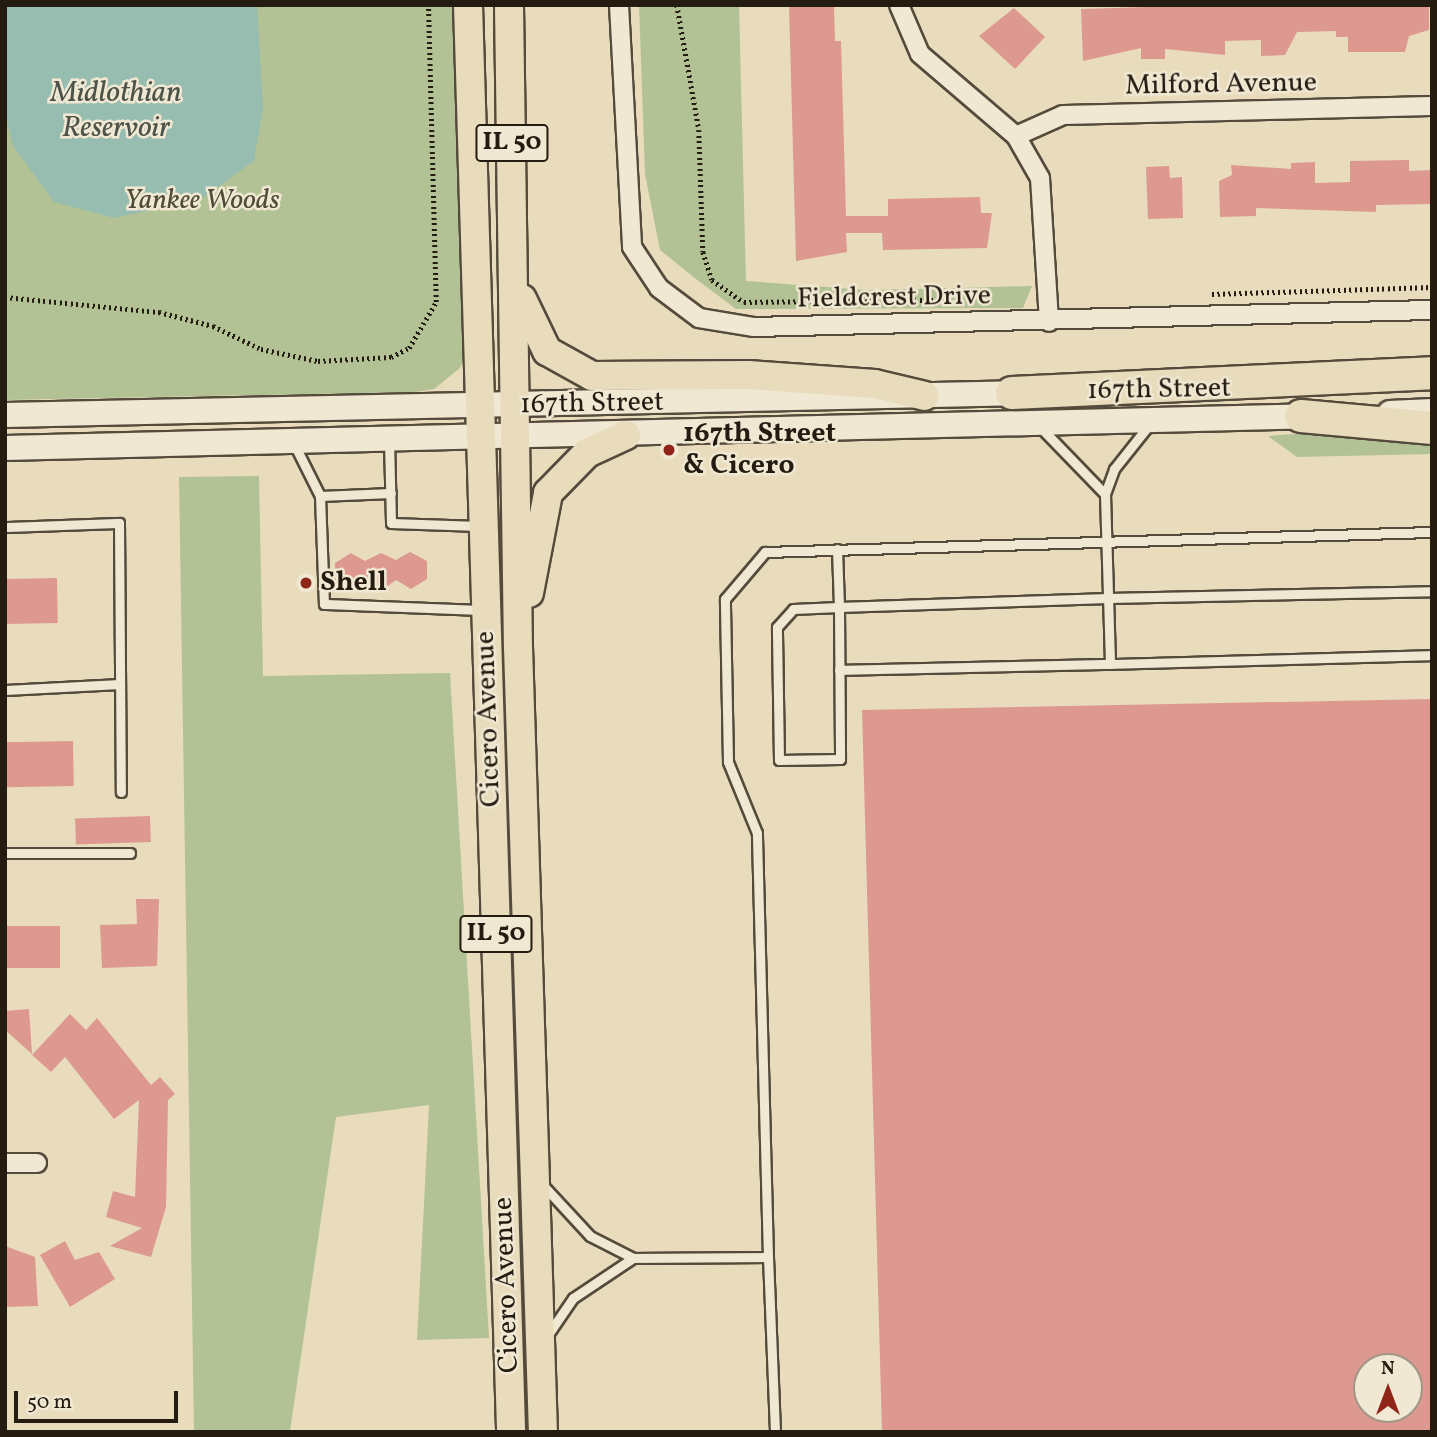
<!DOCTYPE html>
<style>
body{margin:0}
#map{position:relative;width:1437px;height:1437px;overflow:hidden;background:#e9dcbc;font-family:Vollkorn,serif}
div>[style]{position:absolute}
.green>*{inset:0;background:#b2c294}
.water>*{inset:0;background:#97bcb0}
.building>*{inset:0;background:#dd998f;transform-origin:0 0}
.path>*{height:4.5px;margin-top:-2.25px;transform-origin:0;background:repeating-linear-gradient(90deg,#241b11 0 2px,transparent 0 5.5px)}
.roads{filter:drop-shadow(2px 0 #554b3c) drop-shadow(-2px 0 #554b3c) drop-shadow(0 2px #554b3c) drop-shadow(0 -2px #554b3c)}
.service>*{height:9px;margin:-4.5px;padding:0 4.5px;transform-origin:4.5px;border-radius:4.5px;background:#f1e8d3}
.minor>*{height:18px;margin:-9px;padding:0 9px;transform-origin:9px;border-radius:9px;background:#f1e8d3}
.secondary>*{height:24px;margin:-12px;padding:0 12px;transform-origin:12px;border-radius:12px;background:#f1e8d3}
.primary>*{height:28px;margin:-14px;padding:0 14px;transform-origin:14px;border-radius:14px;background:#e9dcbc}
.motorway>*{height:32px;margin:-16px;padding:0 16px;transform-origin:16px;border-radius:16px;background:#e9dcbc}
.dots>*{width:19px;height:19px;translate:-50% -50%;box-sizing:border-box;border:4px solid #f1e8d3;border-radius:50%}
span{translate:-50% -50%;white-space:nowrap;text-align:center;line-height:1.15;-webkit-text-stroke:5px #f1e8d3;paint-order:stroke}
.shield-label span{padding:2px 5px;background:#f1e8d3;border:2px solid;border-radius:5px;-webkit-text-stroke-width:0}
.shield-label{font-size:26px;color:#241b11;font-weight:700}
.street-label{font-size:28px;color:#241b11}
.park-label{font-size:28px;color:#4f4d38;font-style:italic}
.poi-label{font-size:28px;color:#241b11;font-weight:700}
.left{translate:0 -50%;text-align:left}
.water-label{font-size:30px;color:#4c5349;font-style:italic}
.frame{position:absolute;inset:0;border:7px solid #241b11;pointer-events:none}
.north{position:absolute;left:1353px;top:1353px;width:70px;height:70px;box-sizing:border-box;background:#f1e8d3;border:2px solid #9f9685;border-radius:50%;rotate:0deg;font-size:19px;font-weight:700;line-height:28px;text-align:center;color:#241b11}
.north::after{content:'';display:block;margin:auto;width:24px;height:32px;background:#8f2418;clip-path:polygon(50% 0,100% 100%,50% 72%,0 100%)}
.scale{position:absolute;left:14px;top:1391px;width:164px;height:32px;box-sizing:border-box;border:4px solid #241b11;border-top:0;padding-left:9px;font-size:21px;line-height:24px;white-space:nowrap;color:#241b11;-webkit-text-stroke:5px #f1e8d3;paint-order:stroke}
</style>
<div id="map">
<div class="green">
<div style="clip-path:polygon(5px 5px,454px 5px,467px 350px,460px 368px,434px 389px,416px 392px,5px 400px)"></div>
<div style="clip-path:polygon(639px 5px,739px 5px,746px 281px,867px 290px,1032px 286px,1023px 308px,736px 309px,696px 279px,660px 250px,645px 174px)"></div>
<div style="clip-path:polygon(1322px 432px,1432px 438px,1432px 454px,1297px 457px,1268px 436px)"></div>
<div style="clip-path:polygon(259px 476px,263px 676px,450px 673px,489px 1338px,417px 1340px,429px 1105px,336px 1117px,290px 1431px,194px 1432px,179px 477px)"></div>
</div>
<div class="water">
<div style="clip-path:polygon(5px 5px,257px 5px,263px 108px,254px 161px,201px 199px,114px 218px,54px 202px,13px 146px,5px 112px)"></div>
</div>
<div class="building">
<div style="clip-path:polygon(789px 5px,834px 5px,835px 41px,841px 41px,846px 216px,888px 216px,888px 199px,980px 197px,981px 213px,992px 213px,987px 248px,883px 250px,882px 233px,846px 233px,847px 252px,796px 261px)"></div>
<div style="clip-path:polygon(1211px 5px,1429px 5px,1429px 30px,1409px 36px,1405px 52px,1348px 52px,1348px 37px,1336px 37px,1336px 31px,1297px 32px,1285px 55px,1261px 56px,1261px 40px,1225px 41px,1225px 55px,1165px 49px,1165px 59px,1141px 59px,1141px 48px,1083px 61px,1081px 9px)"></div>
<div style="clip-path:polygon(1014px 8px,1045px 37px,1015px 69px,979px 36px)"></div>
<div style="clip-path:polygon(1409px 160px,1409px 171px,1432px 170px,1432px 204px,1376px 205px,1376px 212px,1256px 208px,1256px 216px,1220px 217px,1219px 181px,1232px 175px,1231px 165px,1291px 169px,1291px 163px,1315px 162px,1315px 183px,1350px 182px,1350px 161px)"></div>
<div style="clip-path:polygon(1169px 166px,1170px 178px,1182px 177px,1183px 218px,1148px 219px,1146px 167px)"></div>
<div style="clip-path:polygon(410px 552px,427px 561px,427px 579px,411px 589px,396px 580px,382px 590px,366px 581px,351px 591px,335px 581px,335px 563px,351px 553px,365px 561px,381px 553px,396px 560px)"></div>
<div style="left:57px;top:578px;width:45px;height:52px;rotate:89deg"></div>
<div style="clip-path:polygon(evenodd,1432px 699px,1432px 1432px,882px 1432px,862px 710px,1432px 699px,1367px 1367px,1409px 1367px,1409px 1409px,1367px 1409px,1367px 1367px)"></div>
<div style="left:73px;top:741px;width:45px;height:68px;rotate:89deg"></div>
<div style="left:150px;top:816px;width:26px;height:75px;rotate:88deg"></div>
<div style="clip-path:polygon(136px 899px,159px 899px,157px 966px,102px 968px,100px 925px,137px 924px)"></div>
<div style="left:5px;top:926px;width:55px;height:42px"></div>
<div style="clip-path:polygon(29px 1009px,32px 1054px,5px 1030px,5px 1011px)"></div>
<div style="clip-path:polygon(70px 1014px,86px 1030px,97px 1018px,151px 1085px,160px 1077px,175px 1094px,168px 1100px,166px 1207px,151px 1257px,110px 1246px,142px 1228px,106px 1217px,113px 1191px,135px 1197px,139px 1100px,114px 1119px,65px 1057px,51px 1072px,32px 1055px)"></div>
<div style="clip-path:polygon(65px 1241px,75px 1260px,99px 1252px,115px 1279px,70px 1307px,40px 1255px)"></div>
<div style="clip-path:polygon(5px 1246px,35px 1257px,38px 1306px,5px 1307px)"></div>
</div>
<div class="path">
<div style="left:677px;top:5px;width:127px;rotate:80deg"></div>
<div style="left:699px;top:130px;width:122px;rotate:88.1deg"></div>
<div style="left:703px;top:252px;width:29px;rotate:72deg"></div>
<div style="left:712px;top:280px;width:39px;rotate:35deg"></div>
<div style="left:744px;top:302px;width:204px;rotate:-0.6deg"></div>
<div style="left:1212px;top:294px;width:220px;rotate:-1.8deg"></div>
<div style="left:5px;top:297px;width:155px;rotate:5.6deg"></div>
<div style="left:159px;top:312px;width:56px;rotate:14.5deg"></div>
<div style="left:213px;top:326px;width:53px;rotate:25.6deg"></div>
<div style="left:261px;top:349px;width:58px;rotate:11.9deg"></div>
<div style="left:318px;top:361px;width:73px;rotate:-3.1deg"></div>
<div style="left:391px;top:357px;width:20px;rotate:-27deg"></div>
<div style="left:409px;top:348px;width:53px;rotate:-59.6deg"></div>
<div style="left:436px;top:302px;width:297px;rotate:-91.5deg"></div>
</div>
<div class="roads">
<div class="service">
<div style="left:1041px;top:428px;width:92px;rotate:45.9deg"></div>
<div style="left:1105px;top:494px;width:27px;rotate:-70deg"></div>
<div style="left:1114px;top:469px;width:56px;rotate:-51.5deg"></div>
<div style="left:389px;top:440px;width:83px;rotate:88.6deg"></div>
<div style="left:391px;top:523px;width:88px;rotate:2deg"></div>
<div style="left:294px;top:444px;width:58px;rotate:63.4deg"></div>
<div style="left:320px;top:496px;width:108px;rotate:87.9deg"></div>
<div style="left:324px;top:604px;width:159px;rotate:2.2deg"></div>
<div style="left:1105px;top:494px;width:170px;rotate:88.3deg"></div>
<div style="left:1110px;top:664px;width:322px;rotate:-1.6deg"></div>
<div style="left:320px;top:496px;width:71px;rotate:-2.4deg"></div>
<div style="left:5px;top:527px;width:114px;rotate:-2deg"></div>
<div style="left:119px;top:523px;width:269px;rotate:89.6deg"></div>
<div style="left:837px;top:549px;width:58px;rotate:88deg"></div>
<div style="left:839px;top:607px;width:152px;rotate:89.6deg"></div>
<div style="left:840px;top:759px;width:61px;rotate:179.1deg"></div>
<div style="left:779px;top:760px;width:133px;rotate:-90.9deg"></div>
<div style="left:777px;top:627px;width:24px;rotate:-48deg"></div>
<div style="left:793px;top:609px;width:46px;rotate:-2.5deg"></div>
<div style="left:839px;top:607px;width:269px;rotate:-1.9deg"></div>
<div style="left:1108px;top:598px;width:324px;rotate:-1.2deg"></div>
<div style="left:839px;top:670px;width:271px;rotate:-1.3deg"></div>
<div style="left:5px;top:690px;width:115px;rotate:-3deg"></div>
<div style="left:5px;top:853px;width:125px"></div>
<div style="left:541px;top:1183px;width:72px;rotate:47.2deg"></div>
<div style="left:590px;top:1236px;width:48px;rotate:27.1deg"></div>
<div style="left:633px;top:1258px;width:72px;rotate:146.3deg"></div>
<div style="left:573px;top:1298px;width:46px;rotate:124.4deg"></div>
<div style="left:768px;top:1257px;width:424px;rotate:-91.5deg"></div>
<div style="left:757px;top:833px;width:77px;rotate:-112.2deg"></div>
<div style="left:728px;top:762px;width:163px;rotate:-91.1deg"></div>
<div style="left:725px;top:599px;width:62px;rotate:-49.6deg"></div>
<div style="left:765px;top:552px;width:667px;rotate:-1.72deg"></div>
<div style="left:633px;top:1258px;width:135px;rotate:-0.4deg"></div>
<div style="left:768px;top:1257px;width:175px;rotate:87.7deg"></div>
</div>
<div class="minor">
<div style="left:619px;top:5px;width:242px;rotate:86.9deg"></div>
<div style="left:632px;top:247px;width:49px;rotate:56.6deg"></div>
<div style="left:659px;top:288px;width:50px;rotate:36.9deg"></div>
<div style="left:699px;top:318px;width:56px;rotate:9.3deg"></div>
<div style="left:754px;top:327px;width:678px;rotate:-1.44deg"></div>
<div style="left:899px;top:5px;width:53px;rotate:66.8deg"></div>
<div style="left:920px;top:54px;width:126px;rotate:40.5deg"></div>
<div style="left:1016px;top:136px;width:48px;rotate:60.3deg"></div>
<div style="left:1040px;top:178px;width:144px;rotate:86.4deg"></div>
<div style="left:1016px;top:136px;width:51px;rotate:-24.1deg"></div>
<div style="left:1063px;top:115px;width:369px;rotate:-1.4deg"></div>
<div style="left:5px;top:1163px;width:32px"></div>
</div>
<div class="secondary">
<div style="left:1390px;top:413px;width:42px;rotate:-2.7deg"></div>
<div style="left:5px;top:415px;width:1024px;rotate:-1.23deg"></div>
<div style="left:5px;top:448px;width:1314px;rotate:-1.4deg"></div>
</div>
<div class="primary">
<div style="left:468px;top:5px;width:1428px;rotate:88.27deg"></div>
<div style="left:509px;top:5px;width:642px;rotate:89.2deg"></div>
<div style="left:518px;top:647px;width:785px;rotate:88.18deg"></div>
<div style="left:522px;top:299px;width:58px;rotate:64.3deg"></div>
<div style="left:547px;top:351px;width:51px;rotate:29.1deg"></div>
<div style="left:592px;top:376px;width:156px;rotate:-0.4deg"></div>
<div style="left:748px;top:375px;width:127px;rotate:4.1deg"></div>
<div style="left:875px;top:384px;width:51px;rotate:13.5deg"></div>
<div style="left:529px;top:593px;width:102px;rotate:-79.2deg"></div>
<div style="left:548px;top:493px;width:56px;rotate:-45.7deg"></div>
<div style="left:587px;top:453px;width:43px;rotate:-24.8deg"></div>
</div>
<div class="motorway">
<div style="left:1012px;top:393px;width:420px;rotate:-2.7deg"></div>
<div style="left:1301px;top:416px;width:132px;rotate:5.2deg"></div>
</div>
</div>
<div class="dots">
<div style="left:669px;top:450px;background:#8f2418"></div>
<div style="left:306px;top:583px;background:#8f2418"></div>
</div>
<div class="shield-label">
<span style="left:512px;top:143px">IL 50</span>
<span style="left:496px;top:934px">IL 50</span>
</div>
<div class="street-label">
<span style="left:1221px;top:85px;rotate:-1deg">Milford Avenue</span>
<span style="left:894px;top:298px;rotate:-1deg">Fieldcrest Drive</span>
<span style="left:1159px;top:390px;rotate:-1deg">167th Street</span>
<span style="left:592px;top:404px;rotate:-1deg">167th Street</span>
<span style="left:489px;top:719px;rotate:-92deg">Cicero Avenue</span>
<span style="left:507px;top:1285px;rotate:-92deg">Cicero Avenue</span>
</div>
<div class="park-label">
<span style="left:202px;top:201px">Yankee Woods</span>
</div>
<div class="poi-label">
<span class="left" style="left:683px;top:450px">167th Street<br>&amp; Cicero</span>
<span class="left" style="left:320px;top:583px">Shell</span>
</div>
<div class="water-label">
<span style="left:116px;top:110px">Midlothian<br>Reservoir</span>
</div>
<div class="frame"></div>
<div class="north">N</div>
<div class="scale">50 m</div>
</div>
